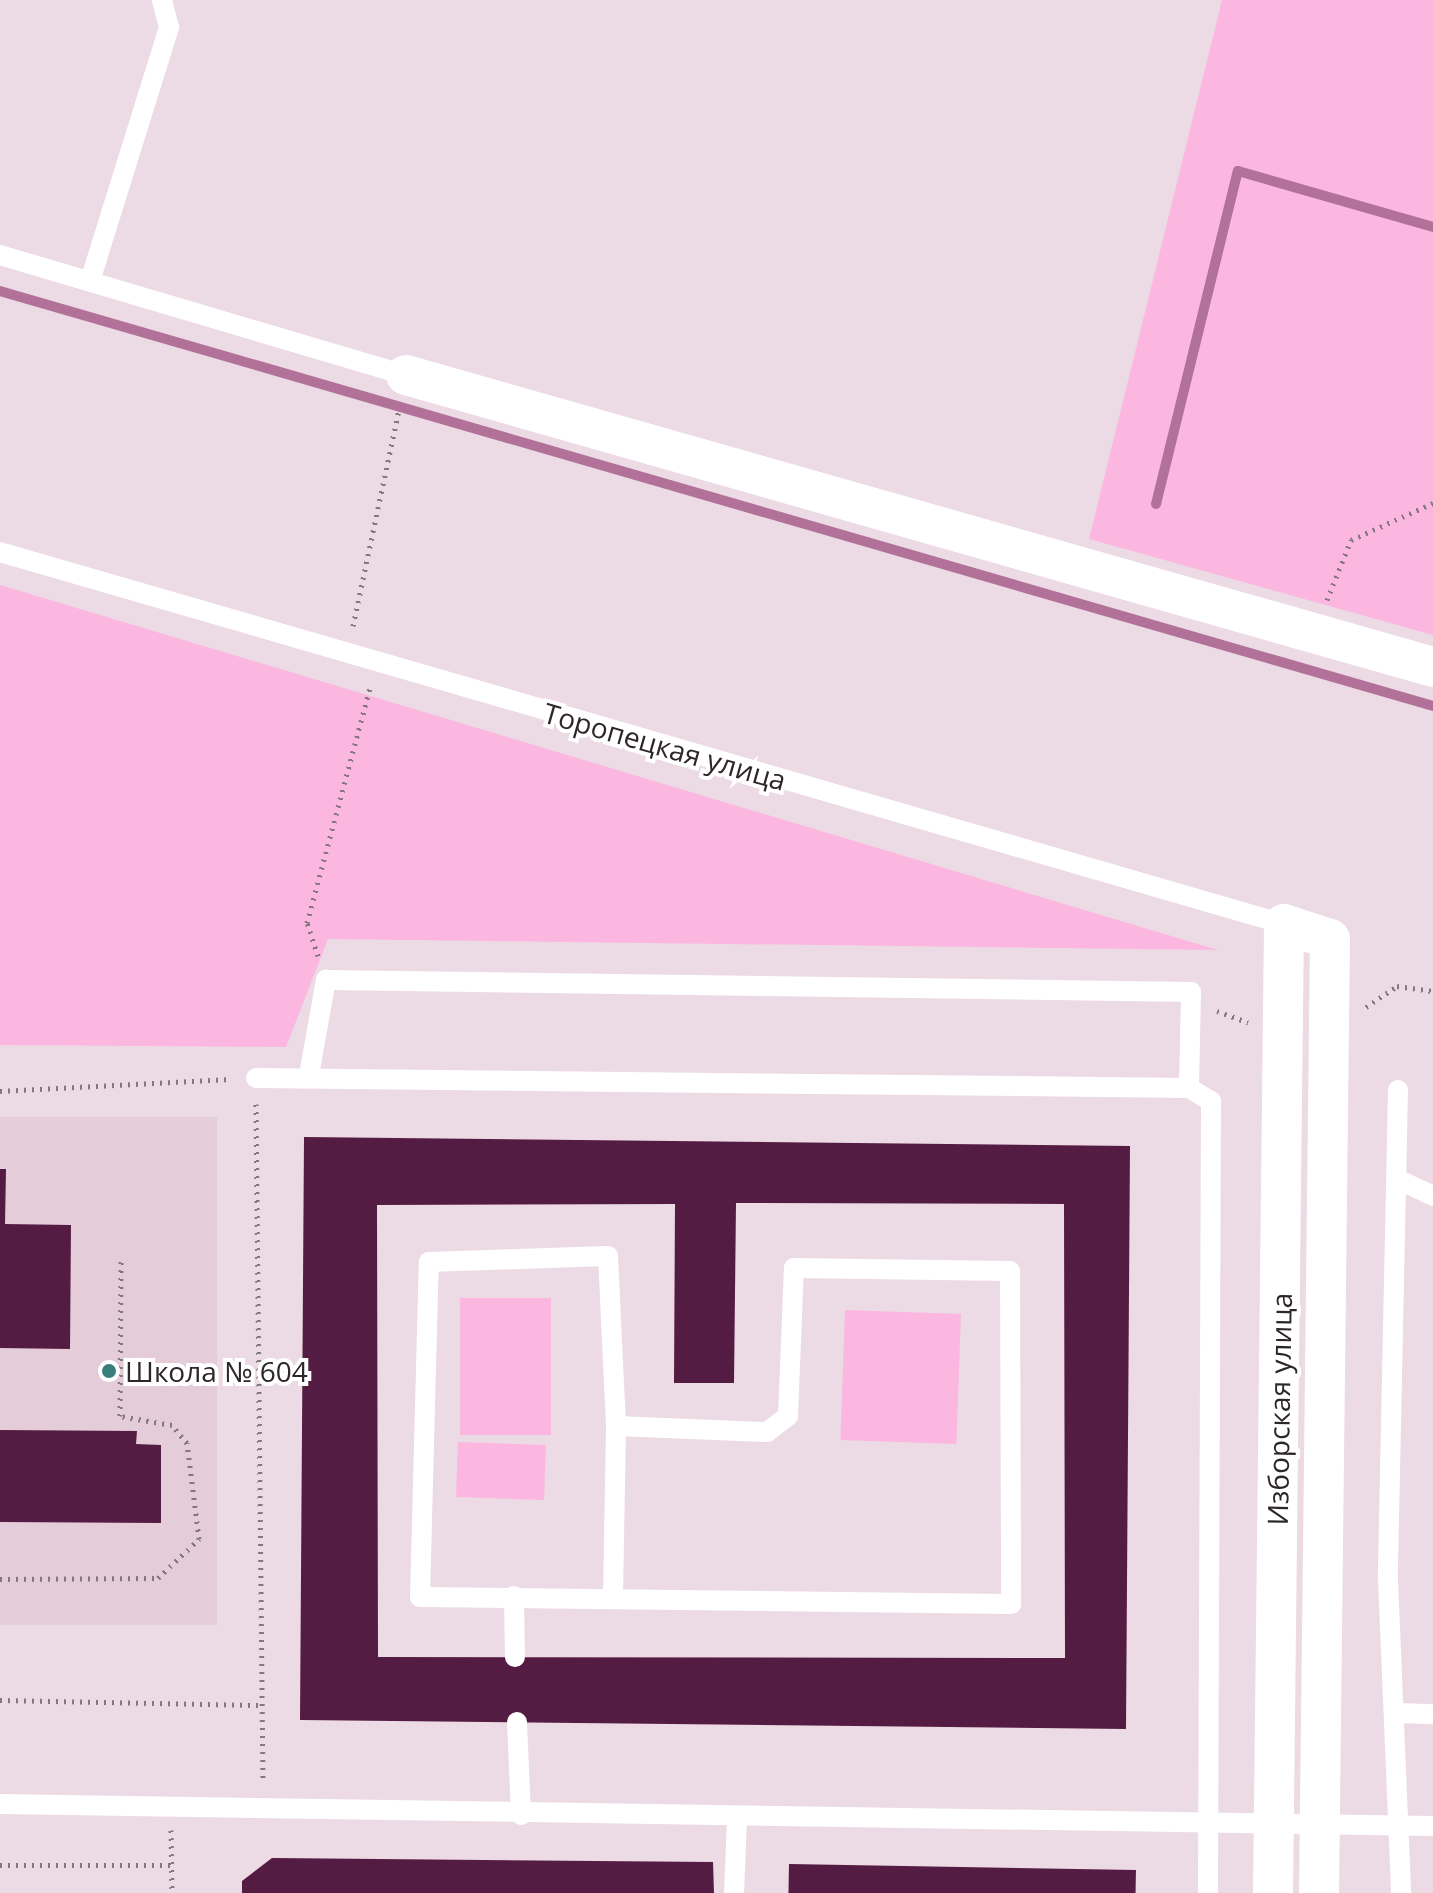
<!DOCTYPE html>
<meta charset="utf-8">
<style>
body{margin:0}
#map{position:relative;width:1433px;height:1893px;overflow:hidden;background:#ecdae4;font-family:"Open Sans",sans-serif}
div>[style]{position:absolute}
.built>*{inset:0;background:#e4ccd9;transform-origin:0 0}
.green>*{inset:0;background:#fcb7e0;transform-origin:0 0}
.stream>*{height:10px;margin:-5px;padding:0 5px;transform-origin:5px;border-radius:5px;background:#b27199}
.building>*{inset:0;background:#541c42;transform-origin:0 0}
.path>*{height:5px;margin-top:-2.5px;transform-origin:0;background:repeating-linear-gradient(90deg,#84787e 0 2px,transparent 0 8px)}
.service>*{height:20px;margin:-10px;padding:0 10px;transform-origin:10px;border-radius:10px;background:#fff}
.minor>*{height:40px;margin:-20px;padding:0 20px;transform-origin:20px;border-radius:20px;background:#fff}
.dots>*{width:22px;height:22px;translate:-50% -50%;box-sizing:border-box;border:4px solid #fff;border-radius:50%}
span{translate:-50% -50%;white-space:nowrap;text-align:center;line-height:1.15;-webkit-text-stroke:8px #fff;paint-order:stroke}
.street-label{font-size:28px;color:#2d262a}
.poi-label{font-size:28px;color:#2d262a}
.left{translate:0 -50%;text-align:left}
</style>
<div id="map">
<div class="built">
<div style="left:0;top:1117px;width:217px;height:508px"></div>
</div>
<div class="green">
<div style="clip-path:polygon(1222px 0,1433px 0,1433px 635px,1089px 539px)"></div>
<div style="clip-path:polygon(0 585px,1218px 950px,328px 939px,286px 1047px,0 1045px)"></div>
<div style="left:551px;top:1298px;width:137px;height:91px;rotate:90deg"></div>
<div style="left:845px;top:1310px;width:116px;height:130px;rotate:2deg"></div>
<div style="left:458px;top:1442px;width:88px;height:55px;rotate:2deg"></div>
</div>
<div class="stream">
<div style="left:0;top:291px;width:1492px;rotate:16.15deg"></div>
<div style="left:1156px;top:504px;width:343px;rotate:-76.2deg"></div>
<div style="left:1238px;top:171px;width:203px;rotate:16deg"></div>
</div>
<div class="building">
<div style="clip-path:polygon(evenodd,304px 1137px,1130px 1146px,1126px 1729px,300px 1720px,304px 1137px,736px 1203px,1064px 1204px,1065px 1658px,378px 1657px,377px 1205px,675px 1204px,674px 1383px,734px 1383px,736px 1203px)"></div>
<div style="clip-path:polygon(0 1169px,6px 1169px,5px 1224px,71px 1225px,70px 1349px,0 1348px)"></div>
<div style="clip-path:polygon(0 1430px,137px 1431px,136px 1444px,161px 1445px,161px 1523px,0 1522px)"></div>
<div style="clip-path:polygon(272px 1858px,713px 1862px,714px 1893px,242px 1893px,242px 1881px)"></div>
<div style="left:789px;top:1864px;width:347px;height:29px;rotate:1deg"></div>
</div>
<div class="path">
<div style="left:1327px;top:600px;width:65px;rotate:-68.2deg"></div>
<div style="left:1351px;top:540px;width:90px;rotate:-24.3deg"></div>
<div style="left:353px;top:626px;width:222px;rotate:-78deg"></div>
<div style="left:318px;top:956px;width:35px;rotate:-108deg"></div>
<div style="left:307px;top:923px;width:247px;rotate:-75deg"></div>
<div style="left:1366px;top:1007px;width:37px;rotate:-34deg"></div>
<div style="left:1397px;top:986px;width:36px;rotate:8deg"></div>
<div style="left:1217px;top:1011px;width:33px;rotate:20deg"></div>
<div style="left:0;top:1091px;width:231px;rotate:-3deg"></div>
<div style="left:256px;top:1104px;width:678px;rotate:89.41deg"></div>
<div style="left:0;top:1579px;width:158px;rotate:-0.4deg"></div>
<div style="left:158px;top:1578px;width:57px;rotate:-43.6deg"></div>
<div style="left:199px;top:1539px;width:97px;rotate:-97.1deg"></div>
<div style="left:187px;top:1443px;width:23px;rotate:-130deg"></div>
<div style="left:172px;top:1425px;width:53px;rotate:-170.2deg"></div>
<div style="left:120px;top:1416px;width:159px;rotate:-89.6deg"></div>
<div style="left:0;top:1700px;width:259px;rotate:1.1deg"></div>
<div style="left:171px;top:1830px;width:63px;rotate:89.1deg"></div>
<div style="left:0;top:1865px;width:172px"></div>
</div>
<div class="service">
<div style="left:0;top:255px;width:423px;rotate:16.5deg"></div>
<div style="left:90px;top:281px;width:266px;rotate:-72.7deg"></div>
<div style="left:169px;top:27px;width:28px;rotate:-105deg"></div>
<div style="left:0;top:552px;width:1337px;rotate:16.16deg"></div>
<div style="left:309px;top:1075px;width:97px;rotate:-79.9deg"></div>
<div style="left:326px;top:980px;width:865px;rotate:0.79deg"></div>
<div style="left:1191px;top:992px;width:96px;rotate:91.2deg"></div>
<div style="left:256px;top:1078px;width:933px;rotate:0.61deg"></div>
<div style="left:1189px;top:1088px;width:26px;rotate:31deg"></div>
<div style="left:1211px;top:1101px;width:792px;rotate:90.22deg"></div>
<div style="left:1398px;top:1090px;width:490px;rotate:91.2deg"></div>
<div style="left:1388px;top:1580px;width:313px;rotate:87.6deg"></div>
<div style="left:1397px;top:1179px;width:40px;rotate:25deg"></div>
<div style="left:608px;top:1256px;width:170px;rotate:87.3deg"></div>
<div style="left:616px;top:1426px;width:151px;rotate:2.3deg"></div>
<div style="left:767px;top:1432px;width:26px;rotate:-37deg"></div>
<div style="left:788px;top:1416px;width:148px;rotate:-87.7deg"></div>
<div style="left:794px;top:1268px;width:216px;rotate:0.8deg"></div>
<div style="left:1010px;top:1271px;width:333px;rotate:89.8deg"></div>
<div style="left:1011px;top:1604px;width:591px;rotate:-179.32deg"></div>
<div style="left:420px;top:1597px;width:335px;rotate:-88.5deg"></div>
<div style="left:429px;top:1262px;width:179px;rotate:-1.9deg"></div>
<div style="left:514px;top:1596px;width:61px;rotate:89.1deg"></div>
<div style="left:613px;top:1598px;width:172px;rotate:-89deg"></div>
<div style="left:1398px;top:1713px;width:35px;rotate:2deg"></div>
<div style="left:517px;top:1722px;width:93px;rotate:87.5deg"></div>
<div style="left:0;top:1804px;width:1433px;rotate:0.88deg"></div>
<div style="left:734px;top:1893px;width:76px;rotate:-87.7deg"></div>
</div>
<div class="minor">
<div style="left:406px;top:375px;width:1068px;rotate:15.87deg"></div>
<div style="left:1273px;top:1893px;width:969px;rotate:-89.35deg"></div>
<div style="left:1284px;top:924px;width:48px;rotate:18.1deg"></div>
<div style="left:1330px;top:939px;width:954px;rotate:90.66deg"></div>
</div>
<div class="dots">
<div style="left:109px;top:1371px;background:#377f7d"></div>
</div>
<div class="street-label">
<span style="left:665px;top:746px;rotate:16deg">Торопецкая улица</span>
<span style="left:1279px;top:1409px;rotate:-89deg">Изборская улица</span>
</div>
<div class="poi-label">
<span class="left" style="left:125px;top:1371px">Школа № 604</span>
</div>
</div>
